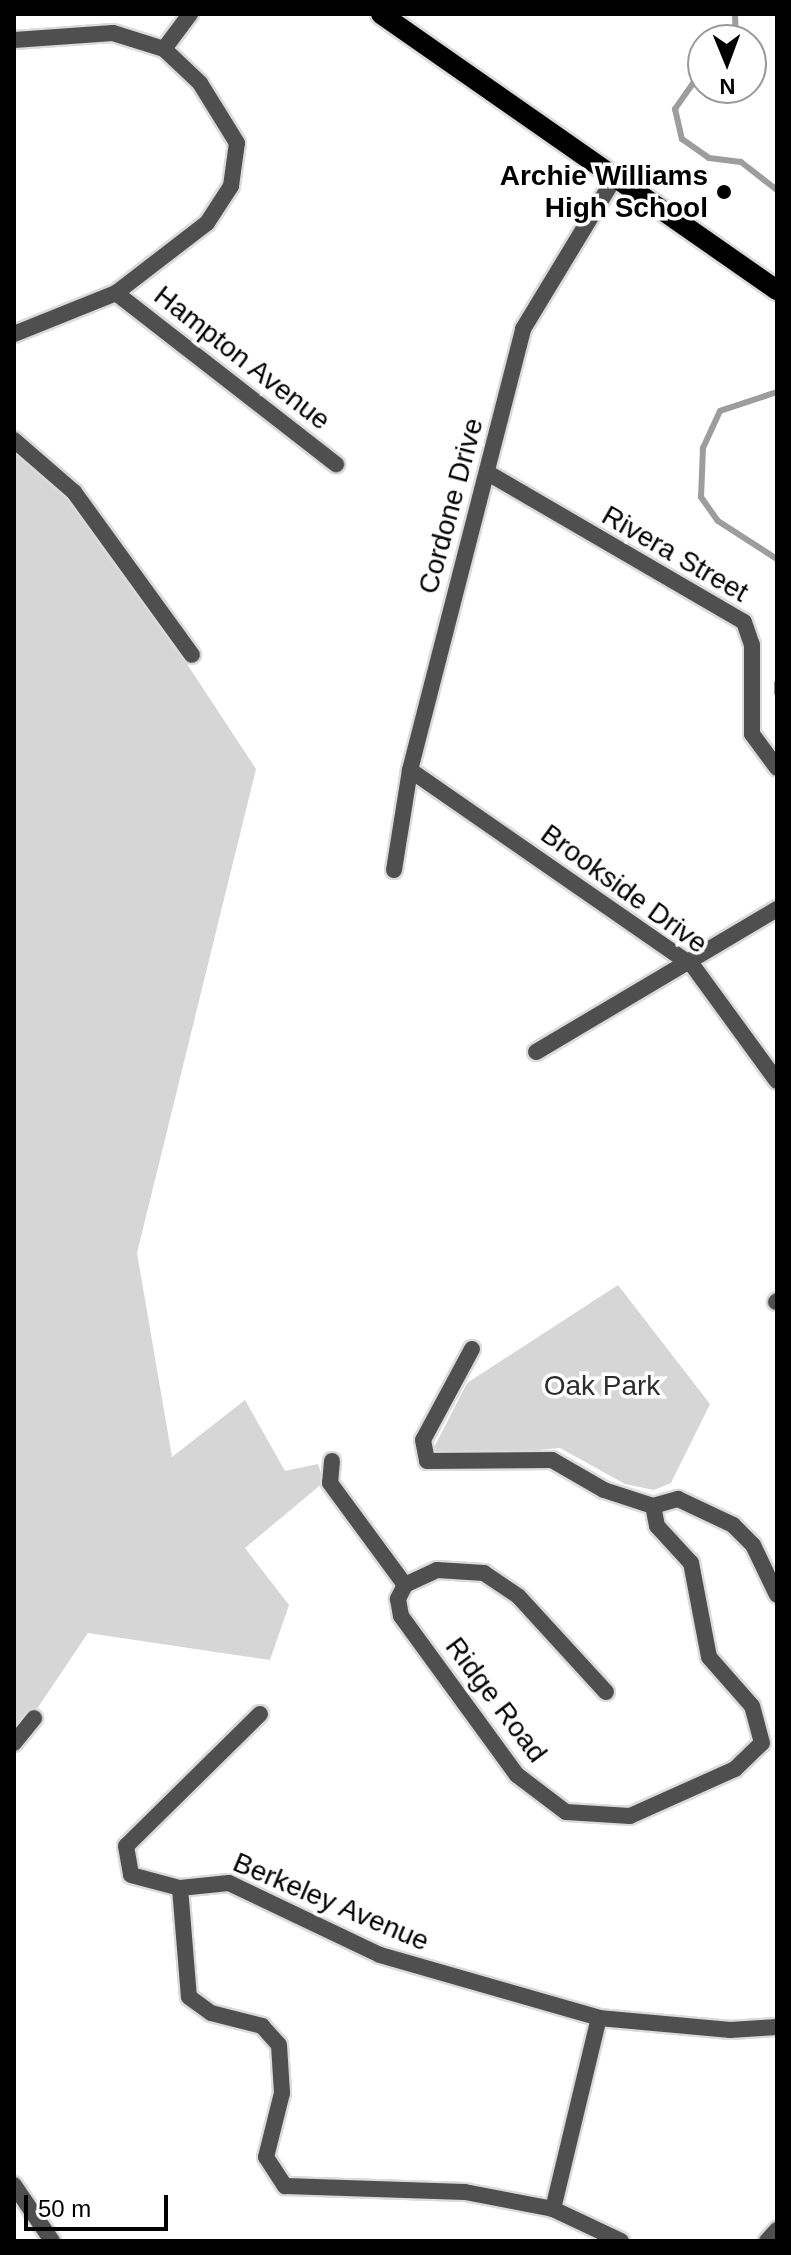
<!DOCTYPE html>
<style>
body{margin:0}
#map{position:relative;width:791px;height:2255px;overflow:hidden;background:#fff;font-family:Arial,sans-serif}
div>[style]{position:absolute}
.green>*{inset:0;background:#d6d6d6}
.stream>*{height:6px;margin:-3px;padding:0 3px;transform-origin:3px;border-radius:3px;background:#9d9d9d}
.roads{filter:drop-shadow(2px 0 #dbdbdb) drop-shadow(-2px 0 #dbdbdb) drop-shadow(0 2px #dbdbdb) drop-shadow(0 -2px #dbdbdb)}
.minor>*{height:16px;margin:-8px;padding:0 8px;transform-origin:8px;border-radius:8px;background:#4f4f4f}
.primary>*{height:20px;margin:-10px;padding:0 10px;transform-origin:10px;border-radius:10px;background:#000}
.dots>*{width:22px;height:22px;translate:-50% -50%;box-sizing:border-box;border:4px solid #fff;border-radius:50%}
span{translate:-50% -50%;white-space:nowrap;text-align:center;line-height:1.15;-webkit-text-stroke:7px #fff;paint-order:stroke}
.poi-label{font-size:28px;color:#000;font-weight:700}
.right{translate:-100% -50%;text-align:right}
.street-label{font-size:28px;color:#000}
.park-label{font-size:28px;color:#2d2d2d}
.frame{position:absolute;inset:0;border:16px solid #000;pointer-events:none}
.north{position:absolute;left:687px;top:24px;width:80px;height:80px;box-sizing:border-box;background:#fff;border:2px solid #999;border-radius:50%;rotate:179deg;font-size:22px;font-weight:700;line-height:32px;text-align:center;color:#000}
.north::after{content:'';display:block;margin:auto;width:28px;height:36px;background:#000;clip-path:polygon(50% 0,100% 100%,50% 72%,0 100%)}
.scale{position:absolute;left:24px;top:2195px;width:144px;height:36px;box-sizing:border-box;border:4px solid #000;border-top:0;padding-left:10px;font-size:24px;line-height:28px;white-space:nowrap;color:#000;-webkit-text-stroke:6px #fff;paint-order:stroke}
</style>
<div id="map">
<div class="green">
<div style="clip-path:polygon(14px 440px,74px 492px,256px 769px,137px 1253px,172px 1457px,245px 1400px,285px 1471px,318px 1464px,324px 1482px,245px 1548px,289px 1605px,270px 1660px,88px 1633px,14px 1743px)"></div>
<div style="clip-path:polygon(618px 1285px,710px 1404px,671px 1483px,654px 1490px,625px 1484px,560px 1448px,427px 1461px,467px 1383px)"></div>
</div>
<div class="stream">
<div style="left:735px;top:14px;width:26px;rotate:88deg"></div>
<div style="left:703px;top:69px;width:49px;rotate:125deg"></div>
<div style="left:675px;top:109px;width:31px;rotate:77deg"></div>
<div style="left:682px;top:139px;width:33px;rotate:35deg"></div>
<div style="left:709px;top:158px;width:32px;rotate:7deg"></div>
<div style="left:741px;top:162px;width:46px;rotate:37.9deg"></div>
<div style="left:777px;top:392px;width:60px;rotate:161.6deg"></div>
<div style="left:720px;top:411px;width:41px;rotate:114.7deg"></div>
<div style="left:703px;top:448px;width:49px;rotate:92.3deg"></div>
<div style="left:701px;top:497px;width:29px;rotate:55deg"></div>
<div style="left:718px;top:521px;width:70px;rotate:32.8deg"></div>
<div style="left:777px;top:683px;width:10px;rotate:90deg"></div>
</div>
<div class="roads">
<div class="minor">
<div style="left:14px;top:40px;width:99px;rotate:-4deg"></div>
<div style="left:113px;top:33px;width:53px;rotate:17.4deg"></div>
<div style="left:116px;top:293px;width:279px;rotate:37.9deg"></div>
<div style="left:14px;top:334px;width:110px;rotate:-21.9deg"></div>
<div style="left:116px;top:293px;width:115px;rotate:-37.6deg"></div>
<div style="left:207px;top:223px;width:44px;rotate:-57deg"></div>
<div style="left:231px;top:186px;width:43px;rotate:-82.1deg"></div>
<div style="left:237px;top:143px;width:70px;rotate:-121.7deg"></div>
<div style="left:200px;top:83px;width:50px;rotate:-136.6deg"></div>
<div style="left:164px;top:49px;width:44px;rotate:-53.4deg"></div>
<div style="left:14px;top:440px;width:79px;rotate:40.9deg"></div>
<div style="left:74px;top:492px;width:201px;rotate:54.1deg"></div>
<div style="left:488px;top:473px;width:296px;rotate:30.2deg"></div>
<div style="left:744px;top:622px;width:24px;rotate:71deg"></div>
<div style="left:752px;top:645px;width:89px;rotate:90deg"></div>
<div style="left:752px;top:734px;width:42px;rotate:53.7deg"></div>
<div style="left:410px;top:770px;width:344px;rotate:34.7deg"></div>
<div style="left:693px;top:966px;width:142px;rotate:53.9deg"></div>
<div style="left:394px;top:870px;width:101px;rotate:-80.9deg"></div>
<div style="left:410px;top:770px;width:455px;rotate:-75.6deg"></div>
<div style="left:523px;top:329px;width:178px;rotate:-58.8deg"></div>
<div style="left:536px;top:1052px;width:280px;rotate:-30.7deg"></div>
<div style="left:776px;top:1302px;width:1px;rotate:-45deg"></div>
<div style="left:472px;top:1349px;width:103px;rotate:118.3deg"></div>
<div style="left:423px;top:1440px;width:21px;rotate:79deg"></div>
<div style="left:427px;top:1461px;width:125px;rotate:-0.5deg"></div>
<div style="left:552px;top:1460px;width:60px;rotate:30deg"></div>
<div style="left:604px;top:1490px;width:52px;rotate:18.1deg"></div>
<div style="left:332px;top:1461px;width:22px;rotate:95deg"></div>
<div style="left:330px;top:1483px;width:127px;rotate:53.7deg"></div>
<div style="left:653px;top:1506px;width:26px;rotate:-16deg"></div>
<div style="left:678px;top:1499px;width:61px;rotate:25.3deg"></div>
<div style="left:733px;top:1525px;width:28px;rotate:45deg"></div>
<div style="left:753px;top:1545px;width:55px;rotate:64.4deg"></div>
<div style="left:606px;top:1692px;width:130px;rotate:-132.5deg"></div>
<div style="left:518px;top:1596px;width:41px;rotate:-145.9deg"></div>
<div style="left:484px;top:1573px;width:47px;rotate:-176.3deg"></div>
<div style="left:437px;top:1570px;width:35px;rotate:155deg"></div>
<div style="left:405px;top:1585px;width:16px;rotate:117deg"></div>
<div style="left:398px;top:1599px;width:17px;rotate:80deg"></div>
<div style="left:401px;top:1616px;width:197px;rotate:53.9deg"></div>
<div style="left:517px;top:1775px;width:61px;rotate:37.1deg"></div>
<div style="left:566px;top:1812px;width:64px;rotate:3.6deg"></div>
<div style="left:630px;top:1816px;width:115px;rotate:-24.1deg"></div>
<div style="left:735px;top:1769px;width:37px;rotate:-44deg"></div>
<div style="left:762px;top:1743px;width:38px;rotate:-105deg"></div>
<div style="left:752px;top:1706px;width:65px;rotate:-131.3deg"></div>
<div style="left:709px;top:1657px;width:96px;rotate:-100.8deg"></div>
<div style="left:691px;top:1563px;width:50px;rotate:-132.6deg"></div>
<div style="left:657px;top:1526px;width:20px;rotate:-101deg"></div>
<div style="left:260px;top:1714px;width:188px;rotate:135.4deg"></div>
<div style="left:126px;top:1846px;width:29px;rotate:80deg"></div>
<div style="left:131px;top:1875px;width:51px;rotate:14.9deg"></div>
<div style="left:180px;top:1888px;width:49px;rotate:-5.8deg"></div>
<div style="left:229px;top:1883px;width:167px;rotate:25.5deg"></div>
<div style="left:380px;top:1955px;width:228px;rotate:16deg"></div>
<div style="left:599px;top:2018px;width:132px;rotate:5.2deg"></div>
<div style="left:730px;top:2030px;width:47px;rotate:-3.7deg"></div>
<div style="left:14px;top:1743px;width:32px;rotate:-51deg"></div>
<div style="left:180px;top:1888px;width:109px;rotate:85.3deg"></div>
<div style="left:189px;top:1997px;width:27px;rotate:36deg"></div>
<div style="left:211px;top:2013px;width:53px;rotate:14.3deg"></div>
<div style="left:262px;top:2026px;width:25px;rotate:48deg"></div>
<div style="left:279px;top:2045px;width:48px;rotate:86.4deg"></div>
<div style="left:282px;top:2093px;width:66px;rotate:104deg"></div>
<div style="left:266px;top:2157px;width:35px;rotate:57deg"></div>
<div style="left:285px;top:2186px;width:180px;rotate:1.9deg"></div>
<div style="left:465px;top:2192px;width:90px;rotate:10.9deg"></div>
<div style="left:553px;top:2209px;width:75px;rotate:25.2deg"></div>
<div style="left:14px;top:2185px;width:68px;rotate:55.8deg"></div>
<div style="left:553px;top:2209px;width:196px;rotate:-76.5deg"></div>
<div style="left:767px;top:2241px;width:15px;rotate:-48deg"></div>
</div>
<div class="primary">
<div style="left:381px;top:14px;width:483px;rotate:34.9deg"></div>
</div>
</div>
<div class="dots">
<div style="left:724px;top:192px;background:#000"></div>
</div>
<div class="poi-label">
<span class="right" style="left:708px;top:192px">Archie Williams<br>High School</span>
</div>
<div class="street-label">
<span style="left:242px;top:358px;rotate:38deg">Hampton Avenue</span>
<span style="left:451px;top:506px;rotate:-75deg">Cordone Drive</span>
<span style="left:675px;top:554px;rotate:30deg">Rivera Street</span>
<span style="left:624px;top:889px;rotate:36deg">Brookside Drive</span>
<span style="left:496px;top:1700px;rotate:53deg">Ridge Road</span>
<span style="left:331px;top:1902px;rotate:23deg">Berkeley Avenue</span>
</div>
<div class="park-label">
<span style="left:602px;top:1386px">Oak Park</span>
</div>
<div class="frame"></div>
<div class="north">N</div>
<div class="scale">50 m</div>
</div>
